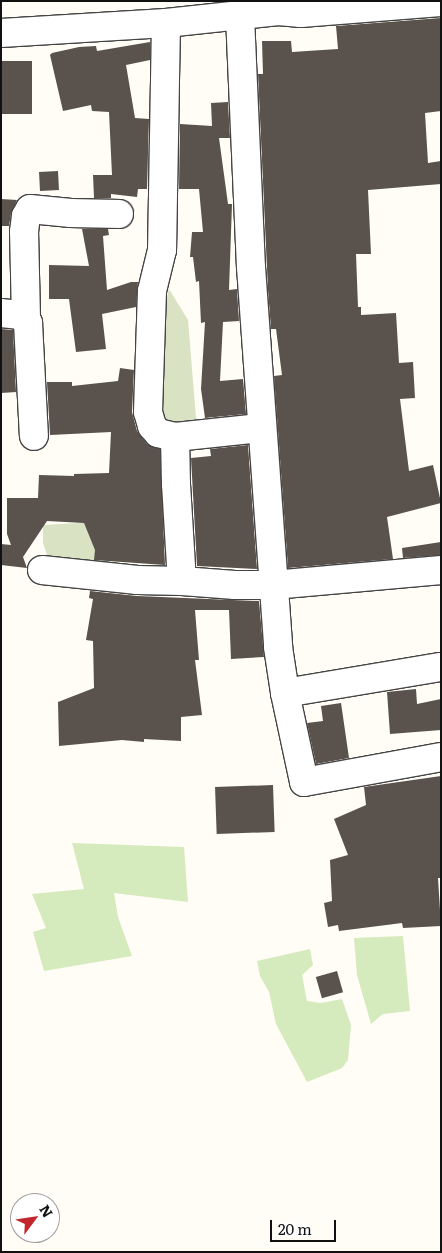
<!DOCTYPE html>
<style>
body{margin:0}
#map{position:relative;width:442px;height:1253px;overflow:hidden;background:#fffdf5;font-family:Literata,serif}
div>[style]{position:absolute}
.green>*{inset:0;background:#d5ebbd}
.cemetery>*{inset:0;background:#d9e3c4}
.building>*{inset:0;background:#5a524d;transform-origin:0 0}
.roads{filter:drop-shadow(1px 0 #444) drop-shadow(-1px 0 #444) drop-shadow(0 1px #444) drop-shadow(0 -1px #444)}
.minor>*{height:28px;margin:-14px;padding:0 14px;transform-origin:14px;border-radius:14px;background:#fff}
span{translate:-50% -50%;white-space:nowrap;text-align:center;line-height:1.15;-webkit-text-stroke:5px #fff;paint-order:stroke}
.frame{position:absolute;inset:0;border:2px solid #111;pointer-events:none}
.north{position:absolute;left:10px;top:1193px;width:50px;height:50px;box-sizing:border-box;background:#fff;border:1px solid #a0a0a0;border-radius:50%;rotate:59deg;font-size:14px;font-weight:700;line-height:20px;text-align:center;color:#111}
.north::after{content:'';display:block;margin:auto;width:18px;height:22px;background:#c4262e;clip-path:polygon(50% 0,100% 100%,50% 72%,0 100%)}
.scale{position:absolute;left:270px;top:1220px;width:66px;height:22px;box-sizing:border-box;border:2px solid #111;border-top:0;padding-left:6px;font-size:15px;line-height:18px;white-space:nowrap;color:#111;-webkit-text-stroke:4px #fff;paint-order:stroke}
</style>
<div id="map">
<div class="green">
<div style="clip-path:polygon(72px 843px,184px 847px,188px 902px,114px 893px,118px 917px,132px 956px,44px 971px,33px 932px,46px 928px,32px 894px,84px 889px)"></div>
<div style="clip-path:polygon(403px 936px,410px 1011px,383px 1014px,371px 1024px,357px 975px,354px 938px)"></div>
<div style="clip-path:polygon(310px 949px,313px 965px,302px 975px,307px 1001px,321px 1003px,342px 999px,351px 1025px,348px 1060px,342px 1068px,307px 1082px,276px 1024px,269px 992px,260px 976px,257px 961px)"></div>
</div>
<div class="cemetery">
<div style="clip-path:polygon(169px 289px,188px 320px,197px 430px,171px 432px,158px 407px,162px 317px)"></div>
<div style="clip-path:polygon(113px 521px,110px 570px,52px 562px,47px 555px,43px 543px,43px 525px)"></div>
</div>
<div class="building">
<div style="clip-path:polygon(441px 18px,441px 111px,425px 113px,428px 163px,441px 161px,441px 184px,368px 190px,371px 254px,356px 254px,358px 307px,361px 307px,361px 315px,396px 313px,399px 363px,413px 362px,415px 398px,400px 399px,409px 471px,433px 465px,441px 503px,387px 517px,393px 559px,288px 568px,274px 376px,282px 375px,276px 329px,271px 329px,268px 290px,258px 74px,263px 74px,262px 41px,291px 41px,292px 52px,338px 49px,336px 26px)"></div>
<div style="clip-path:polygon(150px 42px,150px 60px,126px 65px,135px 118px,149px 119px,147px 189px,138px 189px,137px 197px,111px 194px,111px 198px,94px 198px,93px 175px,112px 175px,109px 112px,92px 111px,91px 105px,63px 111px,50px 55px,52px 53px,79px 47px,96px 46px,97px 51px)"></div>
<div style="left:1px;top:61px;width:31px;height:53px"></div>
<div style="clip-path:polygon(228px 102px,230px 138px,219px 138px,228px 204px,232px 204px,229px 290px,237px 289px,239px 321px,223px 322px,220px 381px,243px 379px,246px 414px,205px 418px,201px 389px,205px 322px,201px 323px,199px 281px,196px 282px,193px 257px,190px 257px,192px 232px,203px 232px,199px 189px,179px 189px,180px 124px,212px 126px,211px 103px)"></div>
<div style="left:58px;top:171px;width:19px;height:19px;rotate:87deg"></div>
<div style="clip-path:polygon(1px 199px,17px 200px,11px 214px,9px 226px,1px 226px)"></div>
<div style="clip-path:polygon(82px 229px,108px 229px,109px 235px,103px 236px,107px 290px,131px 282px,138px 282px,136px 307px,102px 314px,106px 349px,76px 352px,69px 299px,49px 299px,49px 265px,89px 266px)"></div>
<div style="clip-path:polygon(1px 329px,13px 330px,16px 392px,1px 393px)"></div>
<div style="clip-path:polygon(120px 368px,134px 370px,132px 412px,137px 431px,147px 444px,160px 449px,165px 565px,94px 560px,95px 550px,84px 523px,47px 521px,23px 557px,27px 568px,1px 565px,1px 544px,11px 545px,7px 534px,7px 498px,38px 498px,39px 475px,74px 476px,74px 474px,109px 473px,111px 432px,50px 435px,47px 382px,72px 382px,72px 386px,118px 381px)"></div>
<div style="clip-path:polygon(248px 445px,257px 569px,197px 566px,191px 458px,211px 456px,210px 449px)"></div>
<div style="clip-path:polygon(441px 542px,441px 555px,403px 558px,402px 548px)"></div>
<div style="clip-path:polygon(90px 591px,137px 596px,259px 601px,264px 657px,231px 659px,229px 610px,195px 610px,199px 660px,195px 660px,202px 715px,181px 717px,181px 741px,144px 739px,144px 742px,122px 740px,59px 746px,58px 702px,94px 688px,93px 641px,86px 640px,93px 599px,89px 598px)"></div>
<div style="clip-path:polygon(416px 689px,417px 704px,441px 699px,441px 730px,390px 734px,387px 692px)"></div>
<div style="clip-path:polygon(341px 703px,349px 758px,316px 764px,307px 723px,323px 721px,321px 706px)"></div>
<div style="clip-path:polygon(441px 776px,441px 878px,438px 878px,441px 926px,403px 928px,402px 923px,339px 931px,338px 925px,328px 927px,324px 903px,332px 901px,330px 860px,348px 855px,334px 819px,366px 805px,364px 787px)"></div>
<div style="left:273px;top:785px;width:47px;height:58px;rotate:88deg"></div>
<div style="left:337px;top:971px;width:22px;height:22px;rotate:74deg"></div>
</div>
<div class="roads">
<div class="minor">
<div style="left:240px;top:16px;width:251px;rotate:87.5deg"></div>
<div style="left:251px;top:267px;width:381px;rotate:85.9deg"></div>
<div style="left:278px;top:647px;width:47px;rotate:81.3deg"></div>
<div style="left:285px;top:693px;width:91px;rotate:77.9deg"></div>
<div style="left:304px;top:782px;width:139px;rotate:-10.3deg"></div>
<div style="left:166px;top:23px;width:227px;rotate:91deg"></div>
<div style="left:162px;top:250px;width:42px;rotate:103.7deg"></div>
<div style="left:152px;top:291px;width:121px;rotate:91.9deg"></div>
<div style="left:148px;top:412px;width:15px;rotate:74deg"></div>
<div style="left:152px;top:426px;width:9px;rotate:49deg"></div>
<div style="left:158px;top:433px;width:17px;rotate:13deg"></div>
<div style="left:175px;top:437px;width:47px;rotate:88.8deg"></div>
<div style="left:176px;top:484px;width:97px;rotate:86.5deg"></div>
<div style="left:182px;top:581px;width:53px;rotate:4.3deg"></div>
<div style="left:235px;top:585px;width:38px"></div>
<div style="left:273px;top:585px;width:169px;rotate:-5.1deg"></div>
<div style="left:1px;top:33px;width:165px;rotate:-3.5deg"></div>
<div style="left:166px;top:23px;width:113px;rotate:-6.1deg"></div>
<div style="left:278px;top:11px;width:23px;rotate:5deg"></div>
<div style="left:301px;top:13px;width:140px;rotate:-4.5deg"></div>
<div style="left:1px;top:313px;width:20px;rotate:6deg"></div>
<div style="left:21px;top:315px;width:11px;rotate:49deg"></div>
<div style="left:28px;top:323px;width:113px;rotate:87deg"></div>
<div style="left:26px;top:318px;width:86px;rotate:-91.3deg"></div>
<div style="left:24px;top:232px;width:16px;rotate:-83deg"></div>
<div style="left:26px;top:216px;width:8px;rotate:-60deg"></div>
<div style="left:30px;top:209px;width:41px;rotate:5.6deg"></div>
<div style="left:71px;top:213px;width:48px;rotate:1.2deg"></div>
<div style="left:175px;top:437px;width:86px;rotate:-6deg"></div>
<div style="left:42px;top:570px;width:96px;rotate:6deg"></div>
<div style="left:137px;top:580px;width:45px;rotate:1.3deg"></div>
<div style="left:285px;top:693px;width:158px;rotate:-9.5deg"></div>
</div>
</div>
<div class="frame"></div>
<div class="north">N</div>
<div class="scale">20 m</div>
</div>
